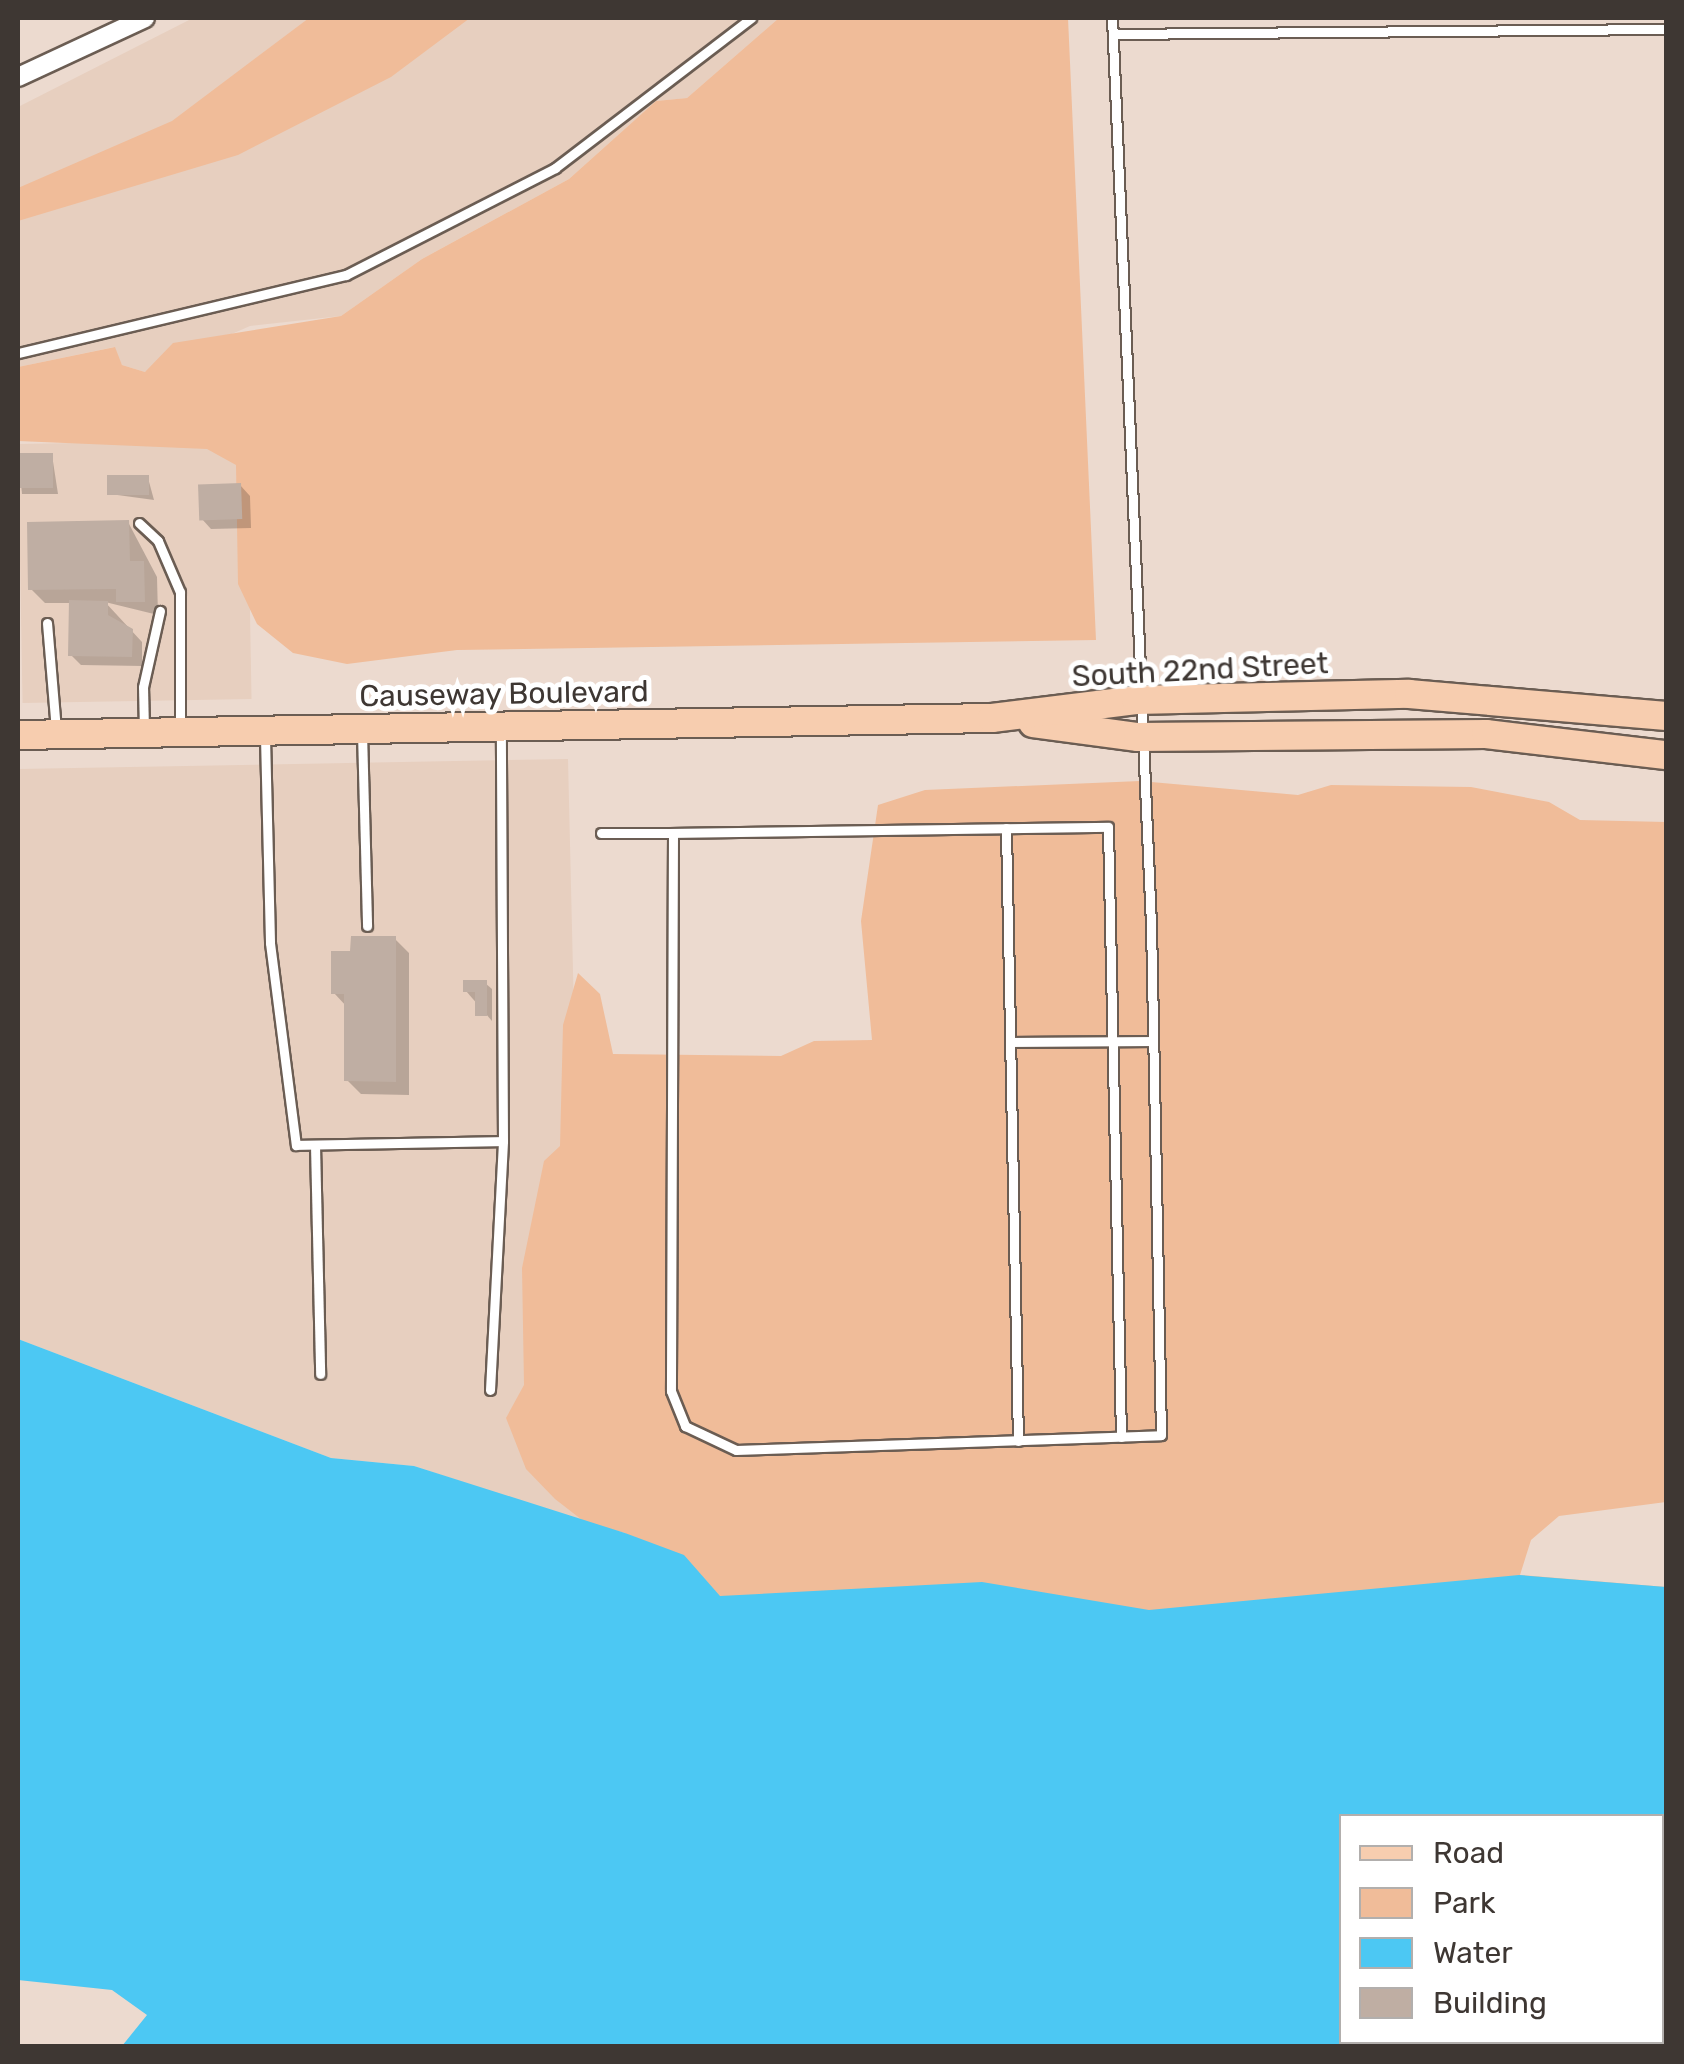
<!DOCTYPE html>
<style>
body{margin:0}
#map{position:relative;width:1684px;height:2064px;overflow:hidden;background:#ecdacf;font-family:Rubik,sans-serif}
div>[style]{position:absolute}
.built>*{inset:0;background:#e7cfbf;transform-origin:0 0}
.green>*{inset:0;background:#f0bc99}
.water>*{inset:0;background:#4cc8f3}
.shadow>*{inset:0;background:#0003}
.building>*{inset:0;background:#bfaea3;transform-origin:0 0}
.roads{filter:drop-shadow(2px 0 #6b5d53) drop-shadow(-2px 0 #6b5d53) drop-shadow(0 2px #6b5d53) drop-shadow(0 -2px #6b5d53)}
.service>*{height:9px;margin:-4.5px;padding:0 4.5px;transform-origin:4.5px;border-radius:4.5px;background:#fff}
.minor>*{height:18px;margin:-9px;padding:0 9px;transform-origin:9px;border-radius:9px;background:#fff}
.primary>*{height:28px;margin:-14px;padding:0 14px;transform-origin:14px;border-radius:14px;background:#f7cdaf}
span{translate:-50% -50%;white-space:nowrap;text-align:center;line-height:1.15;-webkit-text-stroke:10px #fff;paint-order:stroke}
.street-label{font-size:30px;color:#3e3733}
.frame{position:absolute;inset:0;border:20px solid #3e3733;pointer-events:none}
.legend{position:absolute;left:1339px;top:1814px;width:325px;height:230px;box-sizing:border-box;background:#fff;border:2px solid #b2afad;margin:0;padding:12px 18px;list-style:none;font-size:30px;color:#3e3733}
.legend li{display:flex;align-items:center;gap:20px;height:50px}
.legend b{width:50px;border:2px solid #b2afad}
</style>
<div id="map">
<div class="built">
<div style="clip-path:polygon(193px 18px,779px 18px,687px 98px,656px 101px,569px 179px,422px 259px,341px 316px,250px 326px,145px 372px,122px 365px,114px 347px,18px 367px,18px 107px)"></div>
<div style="left:247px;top:440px;width:259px;height:229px;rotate:89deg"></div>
<div style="clip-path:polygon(568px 759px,586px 1523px,414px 1466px,331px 1458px,18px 1339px,18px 769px)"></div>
</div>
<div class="green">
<div style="clip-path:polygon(309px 18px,470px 18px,391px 77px,238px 155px,18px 221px,18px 188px,172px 121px)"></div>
<div style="clip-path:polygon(779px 18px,1068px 18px,1096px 640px,457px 650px,347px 664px,293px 653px,257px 624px,238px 584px,236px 465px,207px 449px,18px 441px,18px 367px,115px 347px,122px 365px,145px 372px,173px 343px,341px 316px,422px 259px,569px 179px,656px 101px,687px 98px)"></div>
<div style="clip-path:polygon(1140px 781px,1298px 795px,1331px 785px,1471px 787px,1549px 802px,1580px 820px,1666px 822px,1666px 1502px,1559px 1516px,1531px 1540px,1520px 1575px,1666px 1587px,1509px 1774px,1035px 1877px,625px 1533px,586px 1523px,555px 1499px,526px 1469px,506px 1418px,524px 1385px,522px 1268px,544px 1161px,560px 1146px,563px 1025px,578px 973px,600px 994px,613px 1054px,781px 1056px,814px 1041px,872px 1040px,861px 921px,878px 805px,925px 790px)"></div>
</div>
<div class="water">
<div style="clip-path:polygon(evenodd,18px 1339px,331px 1458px,414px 1466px,625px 1533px,684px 1555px,720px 1596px,982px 1582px,1149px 1610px,1519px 1575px,1666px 1587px,1666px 2046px,122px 2046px,147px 2015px,112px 1990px,18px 1980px,18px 1339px,1342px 1816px,1662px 1816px,1662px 2042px,1342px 2042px,1342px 1816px)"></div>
</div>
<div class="shadow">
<div style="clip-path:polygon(18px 455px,52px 455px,58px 494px,22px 494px)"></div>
<div style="clip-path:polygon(148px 478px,154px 500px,110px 494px)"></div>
<div style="clip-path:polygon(240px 485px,250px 496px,251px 528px,211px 529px,201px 518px)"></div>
<div style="clip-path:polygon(128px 522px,157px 577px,158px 615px,105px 602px,142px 642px,142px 666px,81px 665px,71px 655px,72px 603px,45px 603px,31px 589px)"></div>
<div style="clip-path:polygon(395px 939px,409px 953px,409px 1095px,361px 1094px,347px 1080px,347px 1007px,334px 993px)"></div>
<div style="clip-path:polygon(485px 983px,492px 989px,492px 1021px,466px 991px)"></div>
</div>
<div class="building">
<div style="left:18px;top:453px;width:35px;height:35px"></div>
<div style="left:149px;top:475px;width:20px;height:42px;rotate:90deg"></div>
<div style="left:241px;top:483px;width:36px;height:43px;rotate:88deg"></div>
<div style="clip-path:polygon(129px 520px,130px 561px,144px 561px,145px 602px,116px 602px,116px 589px,28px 590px,27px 522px)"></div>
<div style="clip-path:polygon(69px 600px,108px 601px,108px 615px,133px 629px,132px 657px,68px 656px)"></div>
<div style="clip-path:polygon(351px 936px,396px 936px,396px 1082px,344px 1081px,344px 994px,331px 994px,331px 951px,350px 951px)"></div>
<div style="clip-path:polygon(463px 980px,487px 980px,487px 1016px,475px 1016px,475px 992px,463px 992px)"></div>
</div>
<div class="roads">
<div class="service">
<div style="left:1113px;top:34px;width:553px;rotate:-0.52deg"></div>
<div style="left:18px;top:353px;width:337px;rotate:-13.4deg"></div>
<div style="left:346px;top:275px;width:235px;rotate:-27.1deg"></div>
<div style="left:555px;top:168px;width:247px;rotate:-37.4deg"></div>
<div style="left:139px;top:523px;width:26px;rotate:43deg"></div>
<div style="left:158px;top:541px;width:56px;rotate:66.7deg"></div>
<div style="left:180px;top:592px;width:137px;rotate:90deg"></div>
<div style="left:47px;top:623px;width:108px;rotate:85.2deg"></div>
<div style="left:144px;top:730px;width:43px;rotate:-91.3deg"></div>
<div style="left:143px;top:687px;width:78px;rotate:-77.4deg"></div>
<div style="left:362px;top:732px;width:194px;rotate:88.5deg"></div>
<div style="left:265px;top:737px;width:206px;rotate:88.6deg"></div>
<div style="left:270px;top:943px;width:204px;rotate:82.7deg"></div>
<div style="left:296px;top:1145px;width:207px;rotate:-1.1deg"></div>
<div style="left:503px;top:1141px;width:412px;rotate:-90.3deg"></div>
<div style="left:1006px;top:828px;width:613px;rotate:88.88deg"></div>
<div style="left:601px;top:833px;width:72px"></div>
<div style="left:673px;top:833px;width:558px;rotate:90.21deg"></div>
<div style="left:671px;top:1391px;width:38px;rotate:68deg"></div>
<div style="left:685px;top:1426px;width:56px;rotate:25.2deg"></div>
<div style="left:736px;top:1450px;width:425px;rotate:-2deg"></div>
<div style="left:1161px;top:1435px;width:510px;rotate:-91.12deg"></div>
<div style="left:1151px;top:925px;width:908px;rotate:-92.46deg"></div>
<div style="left:673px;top:833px;width:435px;rotate:-0.8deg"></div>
<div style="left:1108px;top:827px;width:610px;rotate:88.78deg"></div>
<div style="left:1012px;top:1042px;width:140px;rotate:-0.4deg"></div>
<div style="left:315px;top:1145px;width:229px;rotate:88.7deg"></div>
<div style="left:490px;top:1390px;width:249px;rotate:-87deg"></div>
</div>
<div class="minor">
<div style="left:18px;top:77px;width:140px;rotate:-24.9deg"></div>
</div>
<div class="primary">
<div style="left:1033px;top:723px;width:106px;rotate:7.6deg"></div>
<div style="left:1138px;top:737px;width:348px;rotate:-0.5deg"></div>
<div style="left:1486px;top:734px;width:181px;rotate:6.7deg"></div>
<div style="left:18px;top:735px;width:974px;rotate:-1deg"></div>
<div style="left:992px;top:718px;width:145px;rotate:-7.1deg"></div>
<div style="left:1136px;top:700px;width:273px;rotate:-1.3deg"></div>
<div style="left:1409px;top:694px;width:258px;rotate:4.9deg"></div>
</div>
</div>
<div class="street-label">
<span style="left:1200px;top:670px;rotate:-3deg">South 22nd Street</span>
<span style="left:504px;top:694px;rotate:-1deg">Causeway Boulevard</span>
</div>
<div class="frame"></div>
<ul class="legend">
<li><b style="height:12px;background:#f7cdaf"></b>Road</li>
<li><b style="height:28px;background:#f0bc99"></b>Park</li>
<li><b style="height:28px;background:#4cc8f3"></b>Water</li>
<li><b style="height:28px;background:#bfaea3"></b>Building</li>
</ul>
</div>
